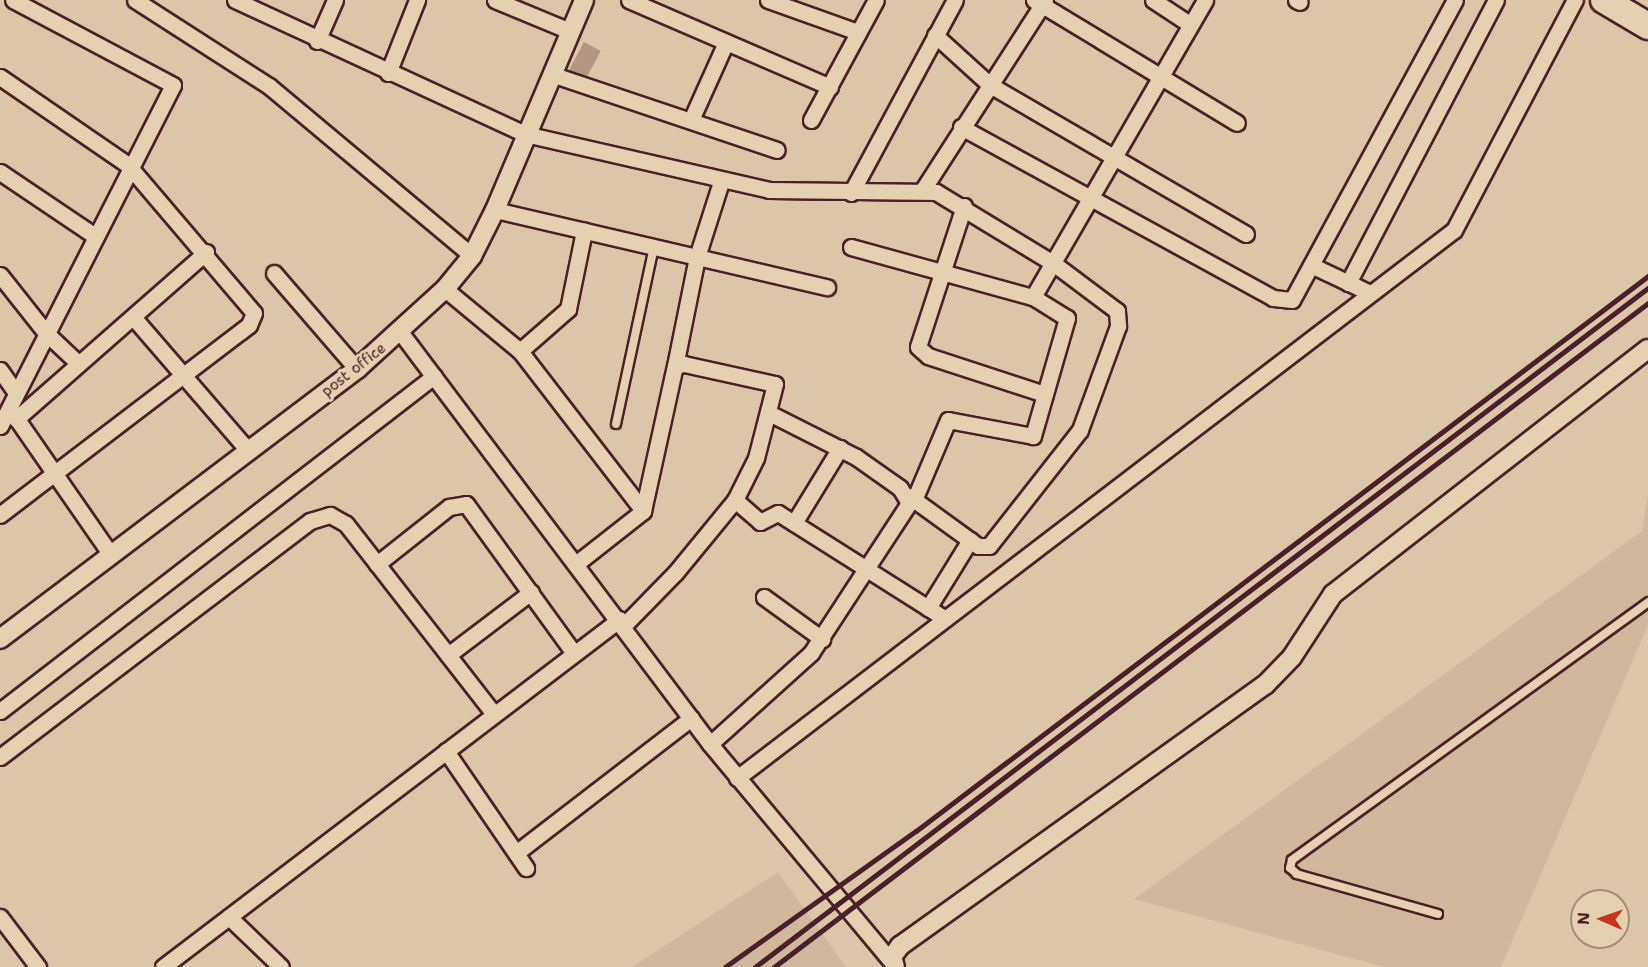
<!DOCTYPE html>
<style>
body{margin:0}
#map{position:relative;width:1648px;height:967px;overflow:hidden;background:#dbc6a7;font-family:"Shantell Sans",sans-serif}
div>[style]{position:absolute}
.built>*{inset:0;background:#cfb89c}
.building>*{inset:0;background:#b29784;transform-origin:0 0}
.roads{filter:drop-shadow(2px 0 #4a1f2b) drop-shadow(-2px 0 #4a1f2b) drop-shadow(0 2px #4a1f2b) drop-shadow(0 -2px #4a1f2b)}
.service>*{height:8px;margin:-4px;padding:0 4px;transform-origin:4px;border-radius:4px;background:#e4d1af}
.minor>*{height:15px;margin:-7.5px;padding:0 7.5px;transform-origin:7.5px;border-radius:7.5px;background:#e4d1af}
.tertiary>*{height:18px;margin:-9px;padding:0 9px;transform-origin:9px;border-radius:9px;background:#e4d1af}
.trunk>*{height:26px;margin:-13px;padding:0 13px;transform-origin:13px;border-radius:13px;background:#e4d1af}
.rail>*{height:4.5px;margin:-2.25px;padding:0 2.25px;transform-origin:2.25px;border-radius:2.25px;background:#4a1f2b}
span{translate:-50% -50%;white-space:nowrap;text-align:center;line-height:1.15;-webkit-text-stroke:6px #e4d1af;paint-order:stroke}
.street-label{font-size:15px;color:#4a1f2b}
.north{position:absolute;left:1570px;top:889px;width:60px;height:60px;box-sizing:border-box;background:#e4d1af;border:2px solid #a68a7a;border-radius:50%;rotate:272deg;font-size:16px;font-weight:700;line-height:24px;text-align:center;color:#4a1f2b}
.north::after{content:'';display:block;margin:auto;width:21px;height:27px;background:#c8321e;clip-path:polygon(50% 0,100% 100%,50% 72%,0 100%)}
</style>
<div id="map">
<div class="built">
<div style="clip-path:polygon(1648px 495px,1648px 625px,1501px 967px,1384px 967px,1134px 899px,1642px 531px)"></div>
<div style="clip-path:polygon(778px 872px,846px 967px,632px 967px)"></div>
</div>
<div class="building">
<div style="left:584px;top:42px;width:19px;height:32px;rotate:28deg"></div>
</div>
<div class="roads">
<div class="service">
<div style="left:616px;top:424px;width:181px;rotate:-77.9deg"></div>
<div style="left:1438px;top:914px;width:147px;rotate:-164.2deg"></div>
<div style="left:1297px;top:874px;width:9px;rotate:-139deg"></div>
<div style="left:1290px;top:868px;width:8px;rotate:-76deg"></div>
<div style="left:1292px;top:860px;width:440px;rotate:-35.9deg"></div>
</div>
<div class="minor">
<div style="left:135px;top:0;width:159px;rotate:32.7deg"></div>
<div style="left:269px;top:86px;width:265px;rotate:39.9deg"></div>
<div style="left:235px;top:0;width:319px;rotate:24.8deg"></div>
<div style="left:525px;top:134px;width:250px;rotate:12.9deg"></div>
<div style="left:769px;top:190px;width:167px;rotate:0.7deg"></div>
<div style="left:936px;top:192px;width:137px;rotate:31.3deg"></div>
<div style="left:1053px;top:263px;width:80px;rotate:36.9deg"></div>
<div style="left:1117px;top:311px;width:15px;rotate:86deg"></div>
<div style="left:1118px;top:326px;width:111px;rotate:110.1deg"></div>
<div style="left:1080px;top:430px;width:147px;rotate:128.1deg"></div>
<div style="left:989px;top:546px;width:11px;rotate:180deg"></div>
<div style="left:978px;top:546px;width:85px;rotate:-144.1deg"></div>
<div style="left:495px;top:0;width:81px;rotate:22.5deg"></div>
<div style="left:629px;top:0;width:219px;rotate:23.4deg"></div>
<div style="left:768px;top:0;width:96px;rotate:19.6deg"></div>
<div style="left:1034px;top:0;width:237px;rotate:31.2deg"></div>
<div style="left:1153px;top:0;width:45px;rotate:33.3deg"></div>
<div style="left:1296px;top:0;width:4px;rotate:27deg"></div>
<div style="left:935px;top:35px;width:74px;rotate:42.3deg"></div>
<div style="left:990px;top:85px;width:296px;rotate:30.2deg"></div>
<div style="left:317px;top:41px;width:45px;rotate:-66.3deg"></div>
<div style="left:388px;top:73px;width:79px;rotate:-68.3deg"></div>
<div style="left:551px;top:74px;width:238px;rotate:18.6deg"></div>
<div style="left:0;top:77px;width:155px;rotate:34.5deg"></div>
<div style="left:128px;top:165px;width:194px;rotate:49.6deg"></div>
<div style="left:254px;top:313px;width:13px;rotate:113deg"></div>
<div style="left:249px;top:325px;width:313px;rotate:142.7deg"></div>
<div style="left:691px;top:120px;width:85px;rotate:-65.8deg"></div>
<div style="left:811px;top:120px;width:136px;rotate:-61.6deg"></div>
<div style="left:961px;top:127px;width:356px;rotate:28.7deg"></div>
<div style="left:1273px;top:298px;width:19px;rotate:6deg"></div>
<div style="left:1292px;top:300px;width:341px;rotate:-61.5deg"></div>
<div style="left:0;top:172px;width:115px;rotate:34deg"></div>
<div style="left:922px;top:191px;width:227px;rotate:-57.2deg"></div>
<div style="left:851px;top:193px;width:219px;rotate:-61.7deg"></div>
<div style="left:964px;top:206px;width:148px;rotate:108.1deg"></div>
<div style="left:918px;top:347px;width:13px;rotate:42deg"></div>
<div style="left:928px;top:356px;width:123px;rotate:18deg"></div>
<div style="left:495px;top:210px;width:341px;rotate:13.1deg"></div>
<div style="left:851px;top:247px;width:189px;rotate:15.4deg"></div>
<div style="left:1033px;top:297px;width:40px;rotate:32deg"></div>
<div style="left:1067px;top:318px;width:123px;rotate:106.1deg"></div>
<div style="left:1033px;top:436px;width:86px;rotate:-169.3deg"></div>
<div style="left:948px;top:420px;width:87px;rotate:113deg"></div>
<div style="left:1313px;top:266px;width:63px;rotate:25.3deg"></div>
<div style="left:274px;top:273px;width:127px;rotate:49.2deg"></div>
<div style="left:0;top:275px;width:74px;rotate:51.6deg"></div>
<div style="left:46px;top:333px;width:44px;rotate:43.2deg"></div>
<div style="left:1348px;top:283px;width:319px;rotate:-62.4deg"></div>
<div style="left:445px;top:289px;width:97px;rotate:39.6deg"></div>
<div style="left:520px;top:351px;width:202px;rotate:52.4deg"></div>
<div style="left:1033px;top:297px;width:343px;rotate:-59.9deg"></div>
<div style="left:133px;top:317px;width:176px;rotate:49.2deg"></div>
<div style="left:401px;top:333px;width:514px;rotate:53.06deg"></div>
<div style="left:710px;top:744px;width:288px;rotate:50.2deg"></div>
<div style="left:520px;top:351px;width:64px;rotate:-41.2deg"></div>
<div style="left:568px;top:309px;width:80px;rotate:-78.4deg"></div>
<div style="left:675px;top:366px;width:111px;rotate:-78.6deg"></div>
<div style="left:697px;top:257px;width:79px;rotate:-72.3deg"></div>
<div style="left:0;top:370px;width:28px;rotate:55deg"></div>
<div style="left:12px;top:412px;width:174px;rotate:55.3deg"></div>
<div style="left:16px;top:419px;width:253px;rotate:-41.3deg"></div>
<div style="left:0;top:426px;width:382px;rotate:-63.1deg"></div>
<div style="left:173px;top:85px;width:181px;rotate:-152deg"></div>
<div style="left:735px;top:500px;width:33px;rotate:41deg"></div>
<div style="left:760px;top:522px;width:20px;rotate:-27deg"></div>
<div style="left:778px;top:513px;width:196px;rotate:32.3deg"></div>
<div style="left:794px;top:523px;width:88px;rotate:-58.5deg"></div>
<div style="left:577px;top:563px;width:84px;rotate:-38.2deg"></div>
<div style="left:643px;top:511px;width:148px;rotate:-77.6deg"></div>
<div style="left:675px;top:366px;width:9px;rotate:-13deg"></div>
<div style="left:684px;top:364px;width:93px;rotate:12.4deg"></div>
<div style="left:775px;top:384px;width:76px;rotate:104.4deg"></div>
<div style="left:756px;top:458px;width:47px;rotate:116.6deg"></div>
<div style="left:735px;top:500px;width:94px;rotate:129.4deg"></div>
<div style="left:675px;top:573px;width:73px;rotate:134.4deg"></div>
<div style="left:377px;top:564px;width:92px;rotate:-38.4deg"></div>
<div style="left:449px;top:507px;width:17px;rotate:-10deg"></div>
<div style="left:466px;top:504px;width:184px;rotate:54.1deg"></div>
<div style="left:764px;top:597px;width:72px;rotate:35.9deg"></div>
<div style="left:928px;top:608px;width:80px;rotate:-58.3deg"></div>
<div style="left:448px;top:655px;width:104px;rotate:-37.2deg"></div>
<div style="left:0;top:711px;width:548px;rotate:-37.66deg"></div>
<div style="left:710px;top:744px;width:136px;rotate:-42deg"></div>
<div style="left:811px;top:653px;width:179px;rotate:-56.8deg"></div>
<div style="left:909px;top:503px;width:17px;rotate:-121deg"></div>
<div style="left:900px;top:488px;width:54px;rotate:-144.8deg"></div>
<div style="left:856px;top:457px;width:95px;rotate:-153.2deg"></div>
<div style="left:446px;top:751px;width:142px;rotate:55.6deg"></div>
<div style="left:0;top:757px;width:390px;rotate:-37.3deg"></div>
<div style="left:310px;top:521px;width:21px;rotate:-17deg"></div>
<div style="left:330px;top:515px;width:18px;rotate:29deg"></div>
<div style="left:346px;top:524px;width:241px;rotate:52.1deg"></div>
<div style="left:737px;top:778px;width:902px;rotate:-37.39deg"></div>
<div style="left:1454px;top:230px;width:260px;rotate:-62.3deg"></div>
<div style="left:516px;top:853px;width:221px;rotate:-37.6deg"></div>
<div style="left:0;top:917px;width:63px;rotate:52.8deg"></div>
<div style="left:229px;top:917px;width:72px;rotate:43.9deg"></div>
<div style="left:163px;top:967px;width:574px;rotate:-37.29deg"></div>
</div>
<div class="tertiary">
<div style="left:0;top:639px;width:448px;rotate:-37.1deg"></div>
<div style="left:357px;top:369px;width:119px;rotate:-42.3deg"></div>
<div style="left:445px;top:289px;width:43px;rotate:-50.7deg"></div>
<div style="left:472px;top:256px;width:51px;rotate:-63.4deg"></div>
<div style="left:495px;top:210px;width:228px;rotate:-67deg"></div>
<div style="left:895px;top:967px;width:10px;rotate:-107deg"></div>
<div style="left:892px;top:957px;width:14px;rotate:-54deg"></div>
<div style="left:900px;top:946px;width:449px;rotate:-35.6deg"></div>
<div style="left:1265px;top:685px;width:39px;rotate:-46deg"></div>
<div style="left:1292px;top:657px;width:75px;rotate:-56.9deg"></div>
<div style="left:1333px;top:594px;width:399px;rotate:-37.9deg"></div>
</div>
<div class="trunk">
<div style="left:1604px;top:0;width:51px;rotate:30.6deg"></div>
</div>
</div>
<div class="rail">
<div style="left:725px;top:967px;width:234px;rotate:-35.5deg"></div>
<div style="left:916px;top:831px;width:919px;rotate:-37.17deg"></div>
<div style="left:755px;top:967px;width:1122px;rotate:-37.25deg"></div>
<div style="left:774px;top:967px;width:1098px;rotate:-37.22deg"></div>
</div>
<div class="street-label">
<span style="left:354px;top:370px;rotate:-38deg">post office</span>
</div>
<div class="north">N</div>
</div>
